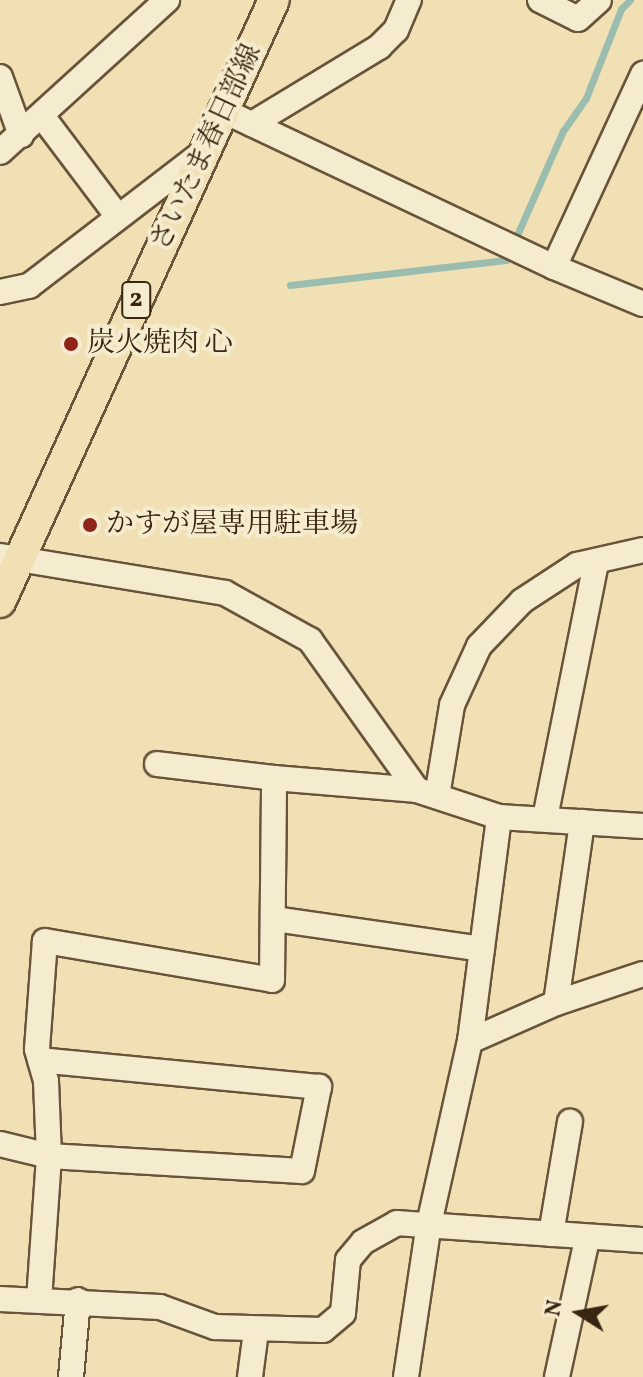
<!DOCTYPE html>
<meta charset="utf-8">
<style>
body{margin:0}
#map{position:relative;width:643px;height:1377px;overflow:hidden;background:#f0e0b4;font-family:Vollkorn,"Noto Serif JP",serif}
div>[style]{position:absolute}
.stream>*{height:7px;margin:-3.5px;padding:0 3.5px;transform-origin:3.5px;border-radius:3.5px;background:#9abdb0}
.roads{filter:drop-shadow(2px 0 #67543a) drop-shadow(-2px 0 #67543a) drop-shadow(0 2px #67543a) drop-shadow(0 -2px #67543a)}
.minor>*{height:24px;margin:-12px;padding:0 12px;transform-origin:12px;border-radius:12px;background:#f5ebce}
.major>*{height:30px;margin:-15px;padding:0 15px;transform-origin:15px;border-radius:15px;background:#f0e0b4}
.dots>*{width:22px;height:22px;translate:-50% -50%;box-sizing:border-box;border:4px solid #f5ebce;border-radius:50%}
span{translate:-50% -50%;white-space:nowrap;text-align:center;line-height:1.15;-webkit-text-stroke:8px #f5ebce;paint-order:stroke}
.shield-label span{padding:2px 6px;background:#f5ebce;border:2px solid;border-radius:6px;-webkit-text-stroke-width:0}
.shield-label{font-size:26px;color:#392612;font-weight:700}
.street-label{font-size:28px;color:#392612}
.poi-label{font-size:28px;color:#392612}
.left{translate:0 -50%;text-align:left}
.north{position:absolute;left:539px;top:1273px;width:80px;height:80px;-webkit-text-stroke:6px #f5ebce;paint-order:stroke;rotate:281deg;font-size:22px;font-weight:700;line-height:32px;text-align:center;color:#392612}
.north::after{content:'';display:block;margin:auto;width:28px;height:36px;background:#392612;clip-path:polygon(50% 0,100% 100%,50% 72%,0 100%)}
</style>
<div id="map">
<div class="stream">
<div style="left:290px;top:285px;width:217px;rotate:-6.6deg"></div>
<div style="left:506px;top:260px;width:141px;rotate:-66.2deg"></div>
<div style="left:563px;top:131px;width:40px;rotate:-55.1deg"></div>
<div style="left:586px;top:98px;width:96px;rotate:-68.5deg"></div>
<div style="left:621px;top:9px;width:13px;rotate:-45deg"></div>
</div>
<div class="roads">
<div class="minor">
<div style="left:540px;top:0;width:42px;rotate:26.6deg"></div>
<div style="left:578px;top:19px;width:28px;rotate:-42deg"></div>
<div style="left:0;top:77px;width:62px;rotate:70.1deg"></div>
<div style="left:224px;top:111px;width:365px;rotate:25.3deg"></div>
<div style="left:554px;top:267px;width:96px;rotate:22.6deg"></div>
<div style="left:42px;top:116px;width:126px;rotate:53deg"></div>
<div style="left:252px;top:124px;width:149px;rotate:-31.2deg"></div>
<div style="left:379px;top:47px;width:24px;rotate:-45deg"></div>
<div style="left:396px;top:30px;width:33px;rotate:-67deg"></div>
<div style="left:0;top:152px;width:226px;rotate:-42.3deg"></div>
<div style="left:554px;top:267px;width:213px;rotate:-65.2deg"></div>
<div style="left:0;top:292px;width:30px;rotate:-12deg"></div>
<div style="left:29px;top:286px;width:222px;rotate:-37.5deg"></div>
<div style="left:0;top:556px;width:228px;rotate:9.3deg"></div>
<div style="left:225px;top:593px;width:97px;rotate:28.9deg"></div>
<div style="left:310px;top:640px;width:184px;rotate:54.5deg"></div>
<div style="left:417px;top:790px;width:86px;rotate:18.2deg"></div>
<div style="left:499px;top:817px;width:144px;rotate:3.6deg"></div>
<div style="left:157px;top:764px;width:118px;rotate:6.8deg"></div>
<div style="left:437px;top:796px;width:92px;rotate:-80.6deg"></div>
<div style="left:452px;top:705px;width:65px;rotate:-65.4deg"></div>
<div style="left:479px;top:646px;width:62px;rotate:-46.3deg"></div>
<div style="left:522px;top:601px;width:66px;rotate:-33.2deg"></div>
<div style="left:577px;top:565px;width:68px;rotate:-12.8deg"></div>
<div style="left:545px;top:818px;width:260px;rotate:-78.7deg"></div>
<div style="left:275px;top:919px;width:209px;rotate:8.2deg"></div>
<div style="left:556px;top:1003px;width:183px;rotate:-81.8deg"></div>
<div style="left:470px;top:1041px;width:94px;rotate:-23.8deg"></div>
<div style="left:556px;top:1003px;width:92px;rotate:-18.4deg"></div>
<div style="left:0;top:1144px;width:50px;rotate:13.8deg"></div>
<div style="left:49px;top:1156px;width:253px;rotate:3.4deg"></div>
<div style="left:302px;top:1171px;width:86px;rotate:-78.6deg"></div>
<div style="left:319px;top:1087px;width:280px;rotate:-174.5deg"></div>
<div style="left:551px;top:1234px;width:114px;rotate:-80.4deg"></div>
<div style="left:0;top:1299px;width:160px;rotate:2.9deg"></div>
<div style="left:160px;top:1307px;width:59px;rotate:20deg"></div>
<div style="left:215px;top:1327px;width:108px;rotate:1.6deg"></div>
<div style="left:323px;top:1330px;width:26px;rotate:-40deg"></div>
<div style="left:343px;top:1313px;width:53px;rotate:-84.6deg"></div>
<div style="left:348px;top:1260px;width:23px;rotate:-50deg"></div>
<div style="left:363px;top:1242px;width:39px;rotate:-29deg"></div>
<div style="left:397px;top:1223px;width:247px;rotate:4deg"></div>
<div style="left:39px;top:1300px;width:144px;rotate:-86deg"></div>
<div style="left:49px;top:1156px;width:75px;rotate:-92.3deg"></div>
<div style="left:46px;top:1081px;width:33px;rotate:-106deg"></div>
<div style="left:37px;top:1049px;width:108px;rotate:-85.8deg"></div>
<div style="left:45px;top:941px;width:230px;rotate:9.7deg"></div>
<div style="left:272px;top:980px;width:202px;rotate:-89.4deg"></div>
<div style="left:274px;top:778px;width:144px;rotate:4.8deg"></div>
<div style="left:71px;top:1377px;width:77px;rotate:-84.8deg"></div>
<div style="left:250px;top:1377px;width:46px;rotate:-82.6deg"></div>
<div style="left:406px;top:1377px;width:155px;rotate:-81.5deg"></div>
<div style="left:429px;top:1224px;width:188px;rotate:-77.4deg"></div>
<div style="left:470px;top:1041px;width:226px;rotate:-82.6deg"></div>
<div style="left:557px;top:1377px;width:141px;rotate:-77.7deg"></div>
</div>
<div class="major">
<div style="left:0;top:602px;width:661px;rotate:-65.53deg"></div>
</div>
</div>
<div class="dots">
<div style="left:71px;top:344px;background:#8f2418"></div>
<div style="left:90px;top:525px;background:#8f2418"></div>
</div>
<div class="shield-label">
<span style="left:136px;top:300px">2</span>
</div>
<div class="street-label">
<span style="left:207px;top:148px;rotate:-65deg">さいたま春日部線</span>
</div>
<div class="poi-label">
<span class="left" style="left:87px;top:344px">炭火焼肉 心</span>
<span class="left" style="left:106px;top:525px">かすが屋専用駐車場</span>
</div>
<div class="north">N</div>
</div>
